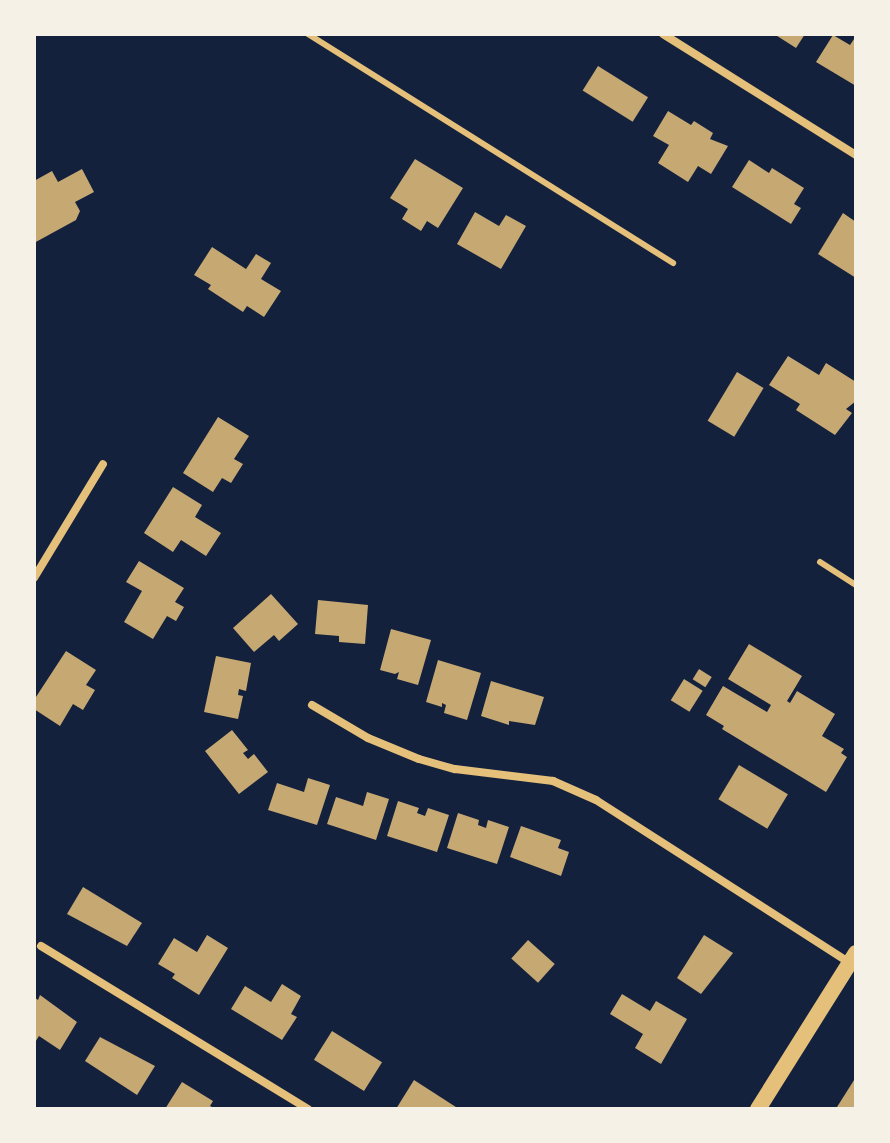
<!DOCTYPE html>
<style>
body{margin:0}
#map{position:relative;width:890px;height:1143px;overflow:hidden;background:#14213d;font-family:"Alegreya Sans",sans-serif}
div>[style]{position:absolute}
.building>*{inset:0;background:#c6a872;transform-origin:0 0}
.service>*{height:6px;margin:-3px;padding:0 3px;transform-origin:3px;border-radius:3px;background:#e5c07b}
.minor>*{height:8px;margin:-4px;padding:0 4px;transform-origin:4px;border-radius:4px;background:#e5c07b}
.secondary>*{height:16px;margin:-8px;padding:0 8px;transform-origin:8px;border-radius:8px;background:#e5c07b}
span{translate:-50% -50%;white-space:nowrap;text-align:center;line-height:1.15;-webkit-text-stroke:7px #f6f1e7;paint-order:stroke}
.frame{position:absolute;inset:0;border:36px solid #f6f1e7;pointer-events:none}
</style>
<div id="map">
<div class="building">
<div style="clip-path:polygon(774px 34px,805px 34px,796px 48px)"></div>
<div style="clip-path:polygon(833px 35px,850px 45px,856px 36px,856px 86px,816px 62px)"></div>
<div style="left:598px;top:66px;width:59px;height:29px;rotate:32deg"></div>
<div style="clip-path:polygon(668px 111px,691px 125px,694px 121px,713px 133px,710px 139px,728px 146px,711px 174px,698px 166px,688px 182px,658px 163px,669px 145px,653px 136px)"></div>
<div style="clip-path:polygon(415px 159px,463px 188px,438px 228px,427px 221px,421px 231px,402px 219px,408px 209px,390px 198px)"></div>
<div style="clip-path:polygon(749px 160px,769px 173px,772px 168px,804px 188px,794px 204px,801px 208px,791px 224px,732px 187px)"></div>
<div style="clip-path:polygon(82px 169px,94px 192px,75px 202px,80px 211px,76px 220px,34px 243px,34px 181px,52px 171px,58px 182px)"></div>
<div style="clip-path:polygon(475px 212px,499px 226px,506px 215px,526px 226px,501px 269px,457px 244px)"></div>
<div style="clip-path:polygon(843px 213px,856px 222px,856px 278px,818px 254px)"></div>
<div style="clip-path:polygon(212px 247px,246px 269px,256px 254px,271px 263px,261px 279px,281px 291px,264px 317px,247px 306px,243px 312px,208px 289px,211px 285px,194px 275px)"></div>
<div style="clip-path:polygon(788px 356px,819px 375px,826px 363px,856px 382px,856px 401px,846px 409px,852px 413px,835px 435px,796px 410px,800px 404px,769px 385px)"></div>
<div style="left:737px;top:372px;width:31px;height:57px;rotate:31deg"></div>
<div style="clip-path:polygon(218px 417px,249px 436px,234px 459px,243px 464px,231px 483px,222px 478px,213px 492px,183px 473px)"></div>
<div style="clip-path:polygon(173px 487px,202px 505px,195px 517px,221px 533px,206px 556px,181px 540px,173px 552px,144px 533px)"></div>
<div style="clip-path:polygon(139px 561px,184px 588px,175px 602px,184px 607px,176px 621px,167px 616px,153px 639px,124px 622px,142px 591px,126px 582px)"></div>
<div style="clip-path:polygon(271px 594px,298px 624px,279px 641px,274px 635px,254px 652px,233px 628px)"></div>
<div style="clip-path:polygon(318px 600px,368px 605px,365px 644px,339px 642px,339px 636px,315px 634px)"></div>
<div style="clip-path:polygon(391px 629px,431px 640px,418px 685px,397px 679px,399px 672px,395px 674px,380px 670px)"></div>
<div style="clip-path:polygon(749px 644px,802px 676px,787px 701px,790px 703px,797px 691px,835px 714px,822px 736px,844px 749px,841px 753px,847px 757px,826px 792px,722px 729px,724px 726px,706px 715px,723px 686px,767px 712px,771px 705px,728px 679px)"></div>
<div style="clip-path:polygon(66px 651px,96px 670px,86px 685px,95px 690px,83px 710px,73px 704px,60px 726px,34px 709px,34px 700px)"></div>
<div style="clip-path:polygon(216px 656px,251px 663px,246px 691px,239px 689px,238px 695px,243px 696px,238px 719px,204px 712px)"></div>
<div style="clip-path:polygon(438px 660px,481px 673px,467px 720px,444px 713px,446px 705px,442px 703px,442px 707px,426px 702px)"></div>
<div style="left:699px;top:669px;width:15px;height:12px;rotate:32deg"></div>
<div style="left:684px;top:679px;width:22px;height:25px;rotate:32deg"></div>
<div style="clip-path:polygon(491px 681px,544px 697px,535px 725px,509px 721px,509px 725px,481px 716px)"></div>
<div style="clip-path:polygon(232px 730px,248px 750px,243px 753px,248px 759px,254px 754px,268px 772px,239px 794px,205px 751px)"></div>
<div style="left:739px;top:765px;width:57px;height:40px;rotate:31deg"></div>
<div style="clip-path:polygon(308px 778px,330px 785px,317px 825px,268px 810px,277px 783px,304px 792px)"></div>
<div style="clip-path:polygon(367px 792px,389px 799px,376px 840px,327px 824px,336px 797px,363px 806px)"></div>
<div style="clip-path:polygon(398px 801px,419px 808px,417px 813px,425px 816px,428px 808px,449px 815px,437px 852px,387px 836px)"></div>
<div style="clip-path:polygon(458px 813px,479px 820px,478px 825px,486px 828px,488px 820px,509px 827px,497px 864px,447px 848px)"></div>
<div style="clip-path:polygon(521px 826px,561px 840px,558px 848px,569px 852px,561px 876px,510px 857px)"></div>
<div style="clip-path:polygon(83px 887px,142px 923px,127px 946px,67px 914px)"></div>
<div style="clip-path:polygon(207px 935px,228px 948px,199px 995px,172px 978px,175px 974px,158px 964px,174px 938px,197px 952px)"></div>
<div style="clip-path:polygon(704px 935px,733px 953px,701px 994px,677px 978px)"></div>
<div style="left:528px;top:940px;width:36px;height:25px;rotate:42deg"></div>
<div style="clip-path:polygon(282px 984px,301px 996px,291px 1014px,297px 1017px,282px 1040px,231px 1009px,245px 986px,271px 1002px)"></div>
<div style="clip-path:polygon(622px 994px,650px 1011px,656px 1001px,687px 1019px,661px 1064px,635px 1048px,643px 1034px,610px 1014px)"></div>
<div style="clip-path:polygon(40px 995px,77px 1022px,60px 1050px,39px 1036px,34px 1044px,34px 997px,38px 1000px)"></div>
<div style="left:332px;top:1031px;width:59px;height:34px;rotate:32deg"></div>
<div style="clip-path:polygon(100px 1037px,155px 1066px,137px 1095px,85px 1061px)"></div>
<div style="clip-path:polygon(856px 1077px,856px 1109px,840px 1109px,837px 1107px)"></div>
<div style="clip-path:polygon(414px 1080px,459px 1109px,396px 1109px)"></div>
<div style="clip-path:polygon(182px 1082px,213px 1101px,210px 1106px,216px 1109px,165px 1109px)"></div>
</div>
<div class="service">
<div style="left:308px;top:34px;width:431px;rotate:32.1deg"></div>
<div style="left:820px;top:562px;width:43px;rotate:32.6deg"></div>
</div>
<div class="minor">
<div style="left:663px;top:34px;width:228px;rotate:32.1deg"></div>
<div style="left:34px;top:578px;width:133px;rotate:-58.8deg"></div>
<div style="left:312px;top:705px;width:65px;rotate:30.5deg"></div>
<div style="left:368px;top:738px;width:55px;rotate:22.4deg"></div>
<div style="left:419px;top:759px;width:37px;rotate:16deg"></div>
<div style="left:455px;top:769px;width:99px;rotate:7deg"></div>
<div style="left:553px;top:781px;width:47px;rotate:23.8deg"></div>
<div style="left:596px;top:800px;width:302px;rotate:32.7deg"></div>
<div style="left:41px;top:946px;width:313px;rotate:31.4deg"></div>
</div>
<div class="secondary">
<div style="left:758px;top:1109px;width:184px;rotate:-57.9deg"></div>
</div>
<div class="frame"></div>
</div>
